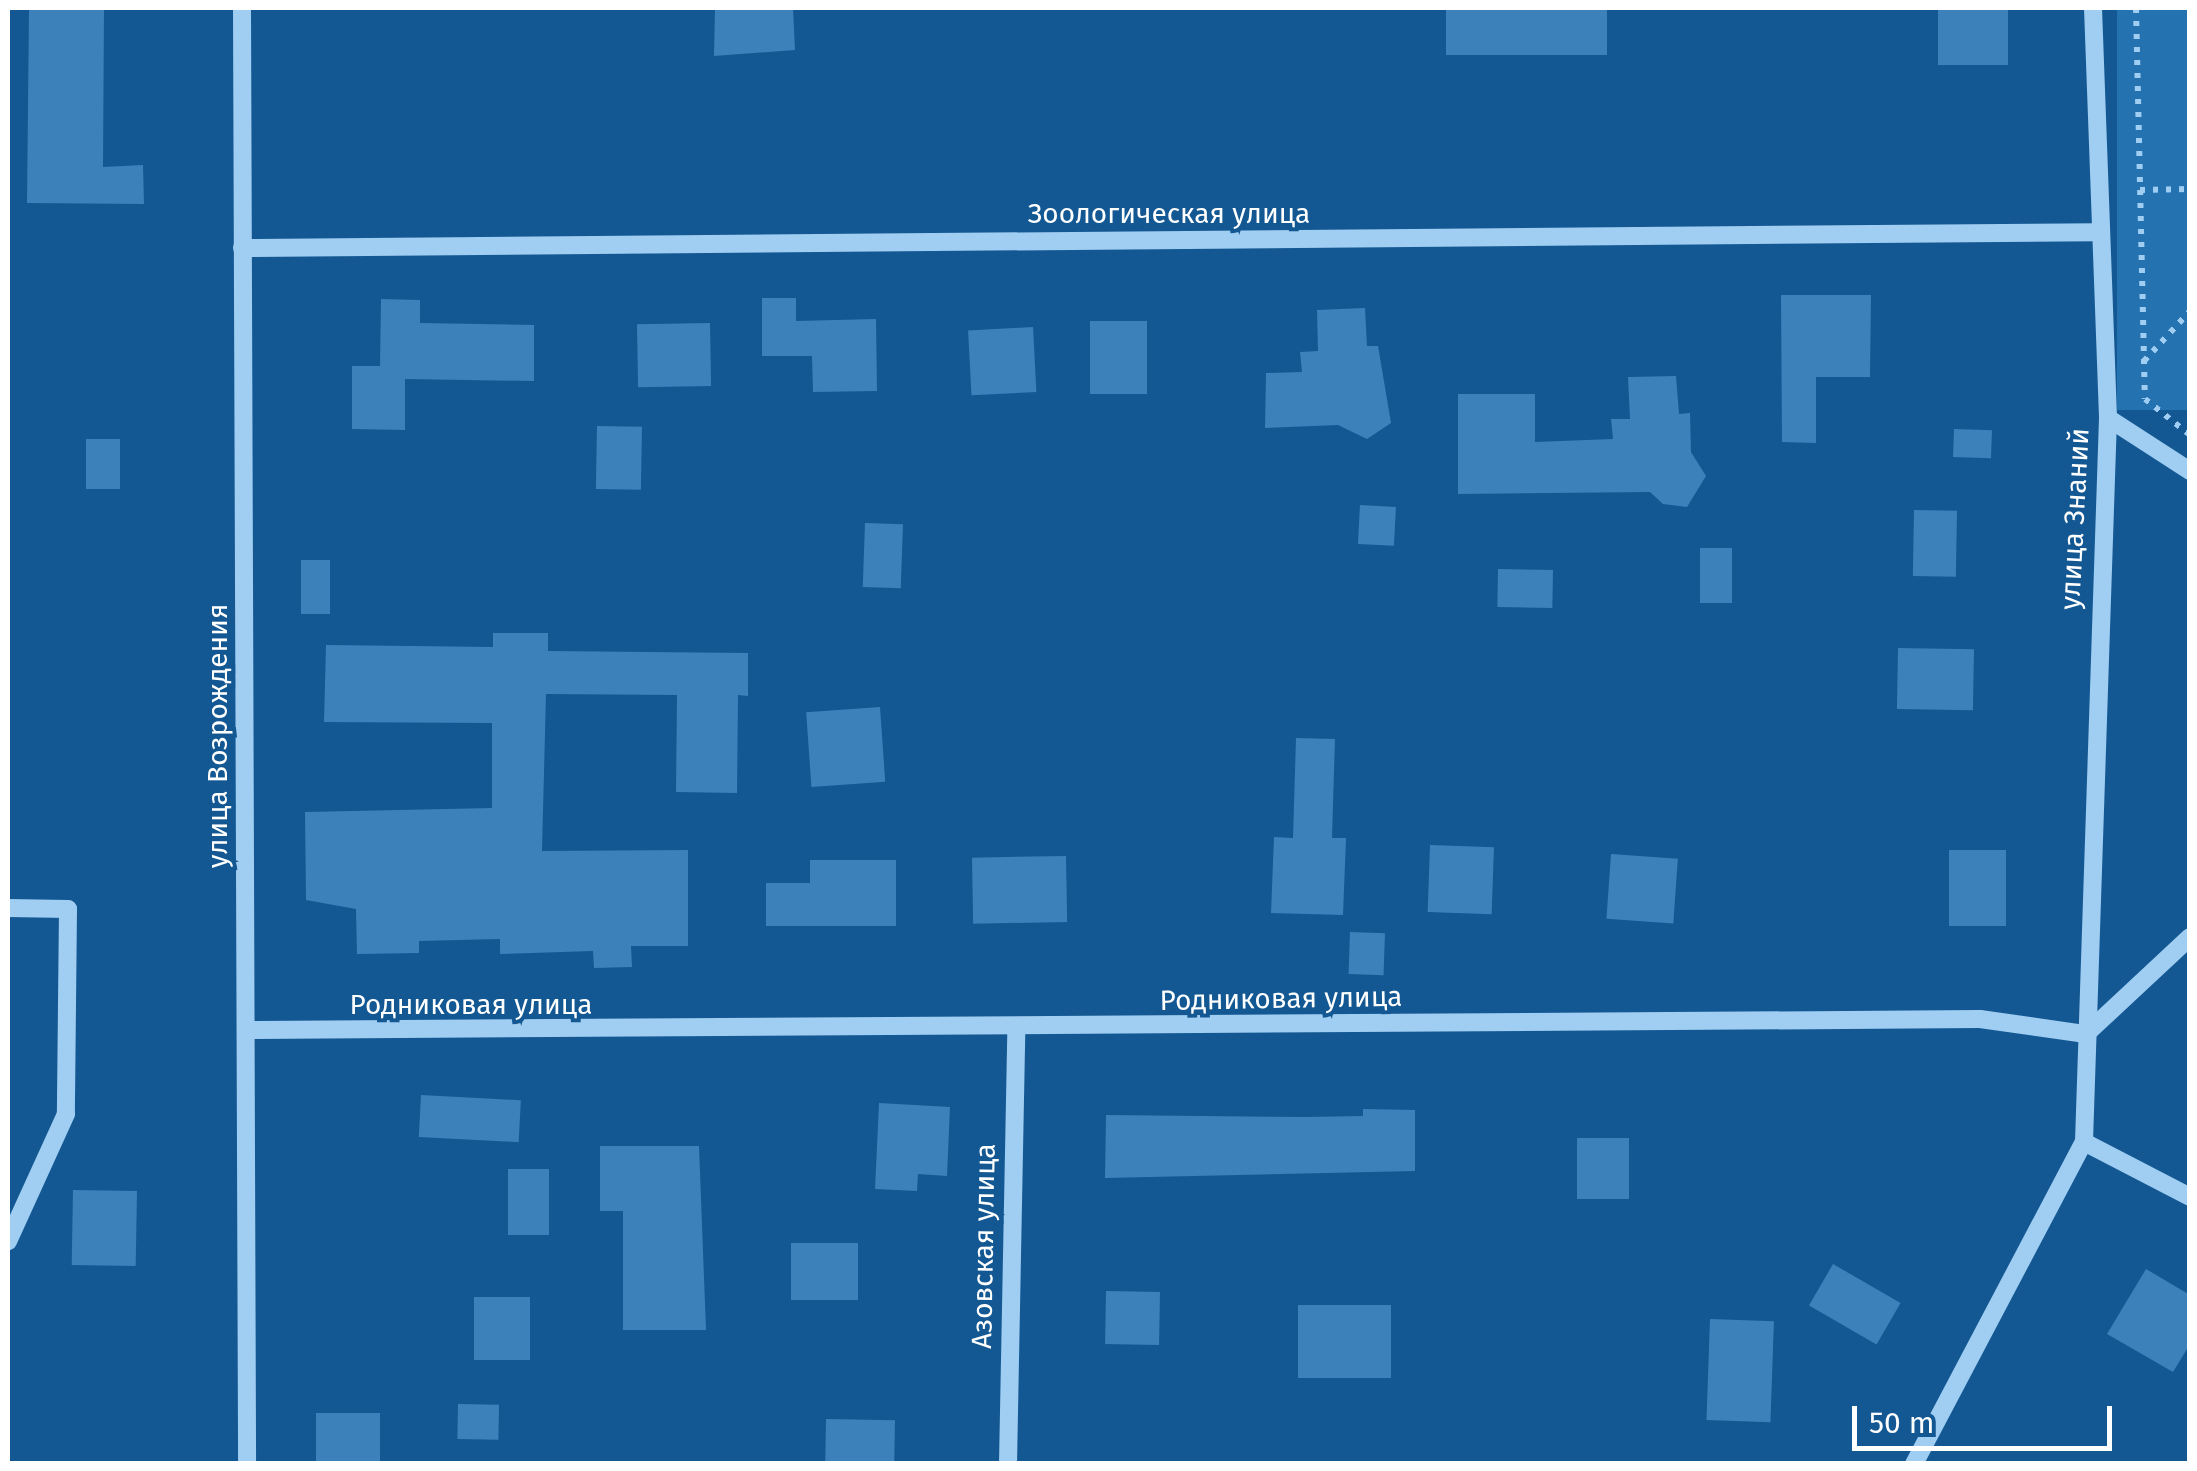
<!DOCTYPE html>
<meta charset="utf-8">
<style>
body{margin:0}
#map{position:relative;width:2197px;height:1471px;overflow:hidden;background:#135892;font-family:"Fira Sans",sans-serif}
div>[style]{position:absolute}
.green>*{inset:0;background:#2572b1;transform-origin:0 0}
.building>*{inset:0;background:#3c81ba;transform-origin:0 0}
.path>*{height:6px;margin-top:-3px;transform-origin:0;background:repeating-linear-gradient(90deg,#a0cdf2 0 5px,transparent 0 13px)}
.minor>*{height:18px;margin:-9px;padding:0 9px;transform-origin:9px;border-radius:9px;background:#a0cdf2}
span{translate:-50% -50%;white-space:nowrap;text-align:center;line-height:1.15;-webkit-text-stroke:8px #135892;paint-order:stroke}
.street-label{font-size:28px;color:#fff}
.frame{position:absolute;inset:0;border:10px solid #fff;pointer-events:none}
.scale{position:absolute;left:1852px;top:1406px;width:260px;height:45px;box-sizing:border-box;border:5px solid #fff;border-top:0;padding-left:12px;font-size:30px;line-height:35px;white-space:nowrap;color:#fff;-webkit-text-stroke:8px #135892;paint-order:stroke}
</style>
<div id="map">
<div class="green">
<div style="left:2117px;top:8px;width:72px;height:402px"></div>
</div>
<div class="building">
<div style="clip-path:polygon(29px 8px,104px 8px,103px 167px,143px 165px,144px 204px,27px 203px)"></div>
<div style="clip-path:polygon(715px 8px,793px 8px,795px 50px,714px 56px)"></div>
<div style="left:1446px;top:8px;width:161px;height:47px"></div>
<div style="left:1938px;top:8px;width:70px;height:57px"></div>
<div style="clip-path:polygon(1781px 295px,1871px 295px,1870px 377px,1816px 377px,1816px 443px,1782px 442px)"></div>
<div style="clip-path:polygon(762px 298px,796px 298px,796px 321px,876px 319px,877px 391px,813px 392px,812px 356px,762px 356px)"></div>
<div style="clip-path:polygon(381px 299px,420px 300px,420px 323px,534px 325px,534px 381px,405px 379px,405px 430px,352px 429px,352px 366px,380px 366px)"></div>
<div style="clip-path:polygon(1365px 308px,1367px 346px,1378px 346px,1391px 423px,1367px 439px,1338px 425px,1265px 428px,1266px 373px,1302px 372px,1300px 352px,1318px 351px,1317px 310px)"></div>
<div style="left:1147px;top:321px;width:73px;height:57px;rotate:90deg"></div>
<div style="left:710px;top:323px;width:63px;height:73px;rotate:89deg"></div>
<div style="left:1033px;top:327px;width:65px;height:65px;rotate:87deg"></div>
<div style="clip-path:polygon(1676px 376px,1679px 414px,1690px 413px,1691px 452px,1706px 476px,1687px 507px,1663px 504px,1650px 492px,1458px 494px,1458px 394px,1535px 394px,1535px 442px,1613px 439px,1611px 419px,1630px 419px,1628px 377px)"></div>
<div style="left:597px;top:426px;width:45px;height:63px;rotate:1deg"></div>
<div style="left:1954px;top:429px;width:38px;height:28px;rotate:2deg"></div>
<div style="left:86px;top:439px;width:34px;height:50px"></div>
<div style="left:1360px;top:505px;width:36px;height:39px;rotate:3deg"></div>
<div style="left:1914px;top:510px;width:43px;height:66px;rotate:1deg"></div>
<div style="left:865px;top:523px;width:38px;height:64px;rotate:2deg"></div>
<div style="left:1700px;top:548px;width:32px;height:55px"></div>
<div style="left:301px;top:560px;width:29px;height:54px"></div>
<div style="left:1498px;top:569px;width:55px;height:38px;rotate:1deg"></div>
<div style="clip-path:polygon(493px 633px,548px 633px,548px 651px,748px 653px,748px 696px,738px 695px,737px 793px,676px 792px,677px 695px,546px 694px,542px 851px,688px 850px,688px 946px,631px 946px,632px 967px,594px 968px,593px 951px,500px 954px,500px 939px,419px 941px,419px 953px,357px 954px,356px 909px,306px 900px,305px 812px,492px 808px,492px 723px,324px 722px,326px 645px,493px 647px)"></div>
<div style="left:1898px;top:648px;width:76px;height:61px;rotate:1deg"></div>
<div style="left:880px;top:707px;width:75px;height:74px;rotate:86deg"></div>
<div style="clip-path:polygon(1296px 738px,1335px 739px,1332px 838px,1346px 838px,1343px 915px,1271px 913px,1274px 837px,1293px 838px)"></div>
<div style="left:1430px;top:845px;width:64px;height:67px;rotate:2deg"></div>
<div style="left:1949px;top:850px;width:57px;height:76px"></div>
<div style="left:1611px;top:854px;width:67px;height:65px;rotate:4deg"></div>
<div style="left:1066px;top:856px;width:66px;height:94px;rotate:89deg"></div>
<div style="clip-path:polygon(810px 860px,896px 860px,896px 926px,766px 926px,766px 883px,810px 883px)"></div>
<div style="left:1350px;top:932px;width:35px;height:42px;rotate:2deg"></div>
<div style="left:421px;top:1095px;width:100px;height:42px;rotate:3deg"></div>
<div style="clip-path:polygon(879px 1103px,950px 1107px,947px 1176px,918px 1174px,917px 1191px,875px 1189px)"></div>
<div style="clip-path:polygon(1363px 1109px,1415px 1110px,1415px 1171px,1105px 1178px,1106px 1115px,1306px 1117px,1363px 1116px)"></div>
<div style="left:1577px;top:1138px;width:52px;height:61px"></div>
<div style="clip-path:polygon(600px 1146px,699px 1146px,706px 1330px,623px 1330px,623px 1211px,600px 1211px)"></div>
<div style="left:508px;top:1169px;width:41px;height:66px"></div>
<div style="left:73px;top:1190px;width:64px;height:75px;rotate:1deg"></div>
<div style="left:791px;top:1243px;width:67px;height:57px"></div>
<div style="left:1833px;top:1264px;width:78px;height:48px;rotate:30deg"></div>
<div style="clip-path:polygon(2146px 1269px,2190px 1295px,2190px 1344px,2173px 1372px,2107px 1334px)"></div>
<div style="left:1106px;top:1291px;width:54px;height:53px;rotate:1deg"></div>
<div style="left:474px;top:1297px;width:56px;height:63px"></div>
<div style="left:1298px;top:1305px;width:93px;height:73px"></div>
<div style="left:1710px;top:1319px;width:64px;height:101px;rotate:2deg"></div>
<div style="left:458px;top:1404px;width:41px;height:35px;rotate:1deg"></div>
<div style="left:316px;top:1413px;width:64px;height:51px"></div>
<div style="left:826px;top:1419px;width:69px;height:45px;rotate:1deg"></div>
</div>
<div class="path">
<div style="left:2136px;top:8px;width:391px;rotate:88.7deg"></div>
<div style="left:2145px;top:399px;width:58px;rotate:38.7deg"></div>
<div style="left:2140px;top:190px;width:50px;rotate:-1.1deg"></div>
<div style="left:2144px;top:361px;width:68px;rotate:-47.4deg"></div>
</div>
<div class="minor">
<div style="left:242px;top:8px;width:1456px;rotate:89.8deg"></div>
<div style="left:2093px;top:8px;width:410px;rotate:87.9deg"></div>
<div style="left:2108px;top:418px;width:724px;rotate:91.9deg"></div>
<div style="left:2084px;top:1142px;width:119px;rotate:27.4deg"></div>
<div style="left:242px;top:248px;width:1855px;rotate:-0.49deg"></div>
<div style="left:2108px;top:418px;width:98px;rotate:32.9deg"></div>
<div style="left:8px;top:908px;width:60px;rotate:1deg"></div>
<div style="left:68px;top:909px;width:205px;rotate:90.6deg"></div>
<div style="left:66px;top:1114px;width:140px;rotate:114.5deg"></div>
<div style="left:248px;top:1030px;width:1732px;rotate:-0.36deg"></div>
<div style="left:1980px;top:1019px;width:107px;rotate:8.1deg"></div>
<div style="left:2086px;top:1034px;width:142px;rotate:-43deg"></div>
<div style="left:1008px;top:1464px;width:435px;rotate:-88.9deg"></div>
<div style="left:1914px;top:1464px;width:364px;rotate:-62.2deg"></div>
</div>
<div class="street-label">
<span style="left:1169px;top:214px">Зоологическая улица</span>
<span style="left:2075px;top:519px;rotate:-87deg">улица Знаний</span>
<span style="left:218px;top:736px;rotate:-90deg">улица Возрождения</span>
<span style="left:1281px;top:999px;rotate:-1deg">Родниковая улица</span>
<span style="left:471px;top:1005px">Родниковая улица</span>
<span style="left:984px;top:1246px;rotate:-89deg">Азовская улица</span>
</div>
<div class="frame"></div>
<div class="scale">50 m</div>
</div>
